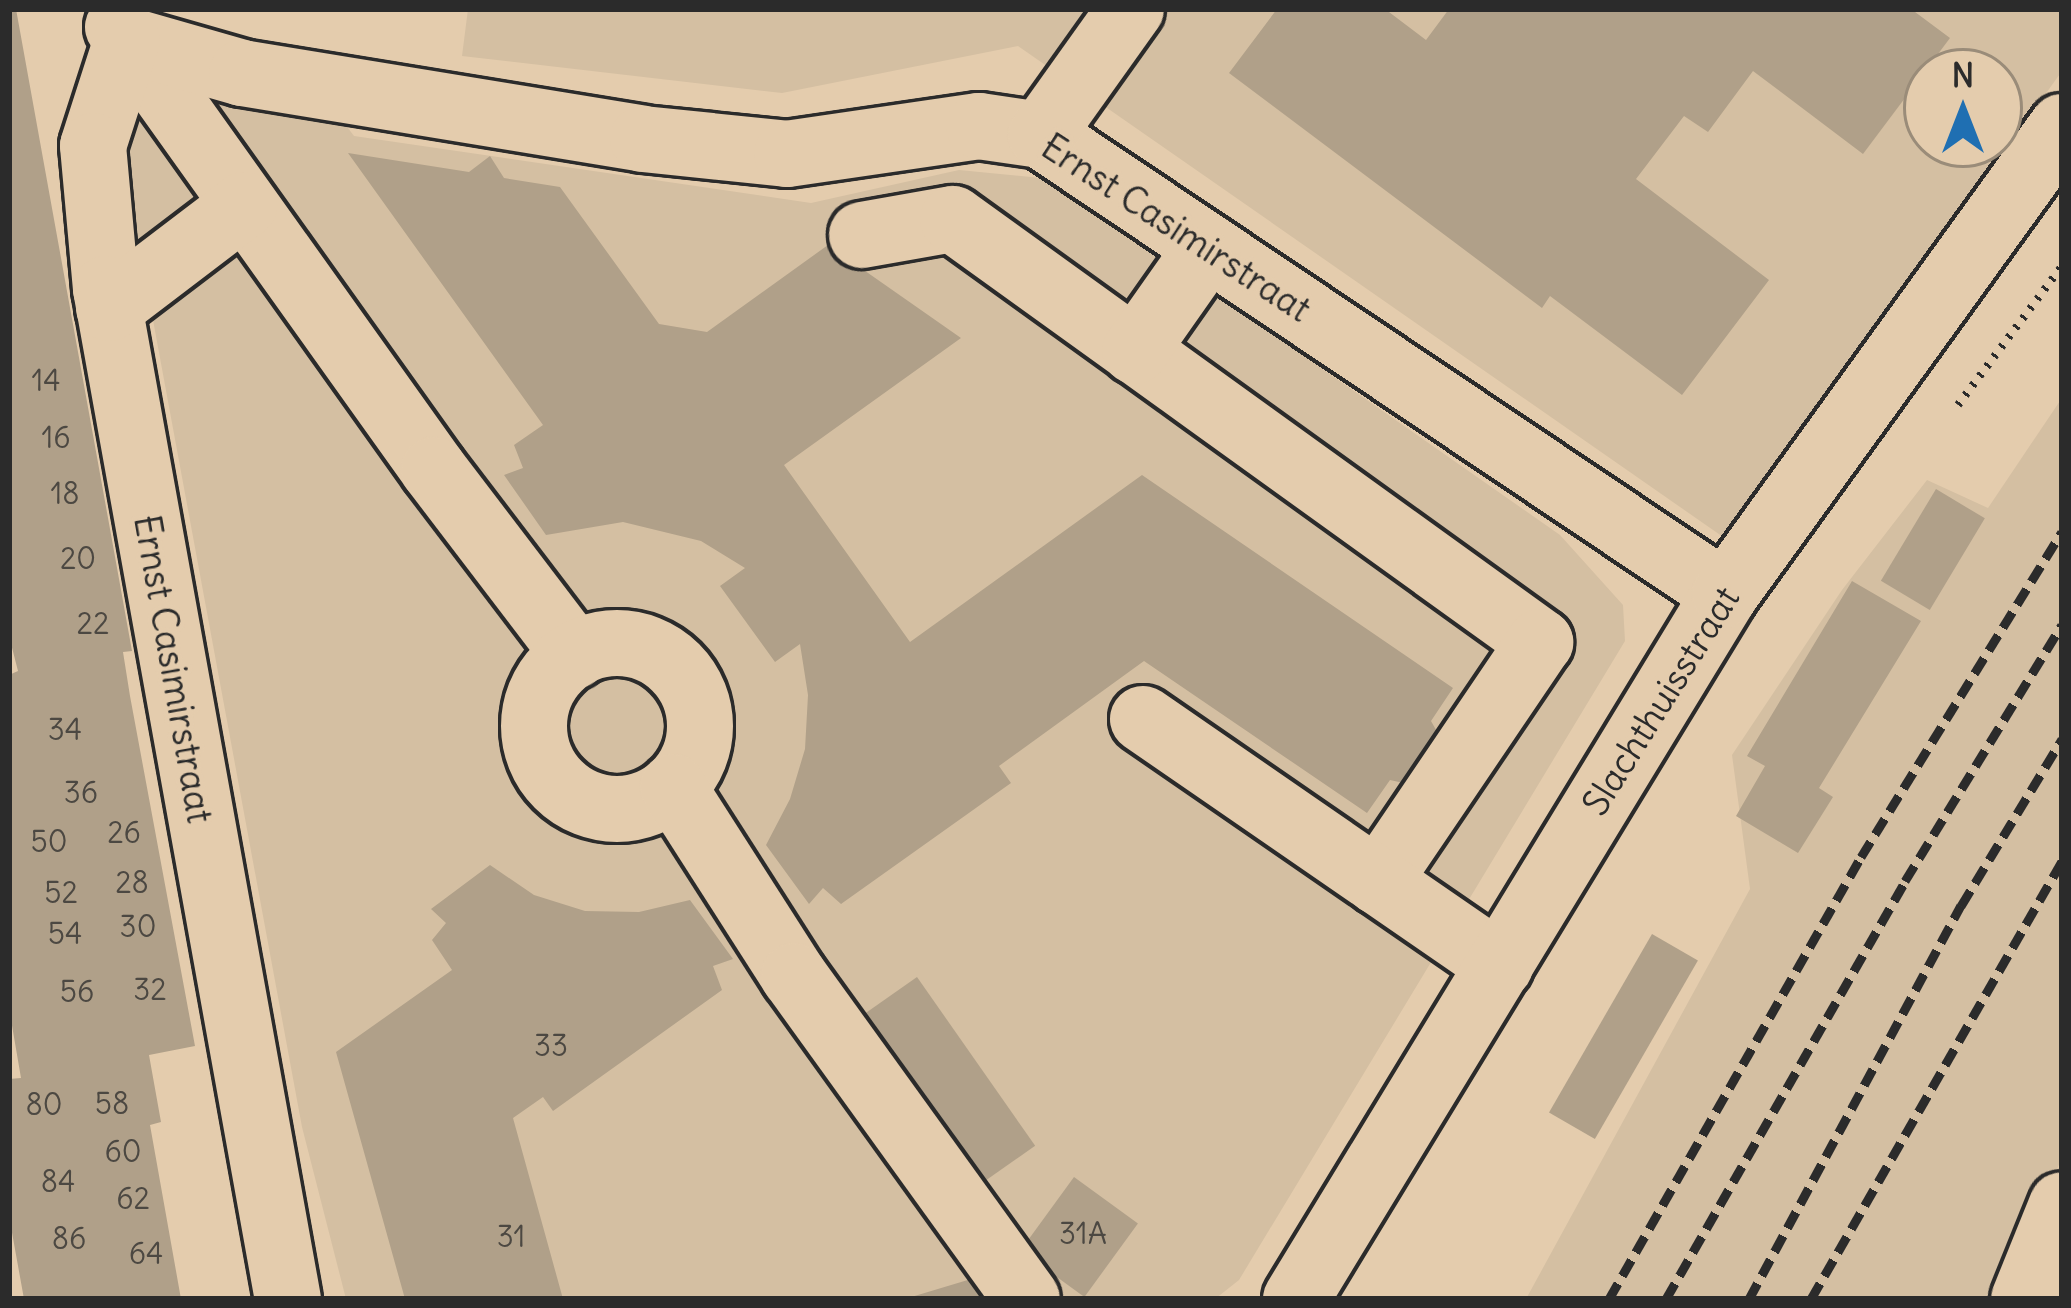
<!DOCTYPE html>
<style>
body{margin:0}
#map{position:relative;width:2071px;height:1308px;overflow:hidden;background:#e4ccad;font-family:Delius,sans-serif}
div>[style]{position:absolute}
.built>*{inset:0;background:#d4bfa2}
.building>*{inset:0;background:#b0a089;transform-origin:0 0}
.path>*{height:8px;margin-top:-4px;transform-origin:0;background:repeating-linear-gradient(90deg,#2b2b2b 0 3px,transparent 0 12px)}
.roads{filter:drop-shadow(3px 0 #2b2b2b) drop-shadow(-3px 0 #2b2b2b) drop-shadow(0 3px #2b2b2b) drop-shadow(0 -3px #2b2b2b)}
.minor>*{height:66px;margin:-33px;padding:0 33px;transform-origin:33px;border-radius:33px;background:#e4ccad}
.minor>.ring{margin:-33px;padding:0;box-sizing:content-box;background:none;border:66px solid #e4ccad;border-radius:50%}
.rail>*{height:9px;margin-top:-4.5px;transform-origin:0;background:repeating-linear-gradient(90deg,#2b2b2b 0 18px,transparent 0 27px)}
span{translate:-50% -50%;white-space:nowrap;text-align:center;line-height:1.15;-webkit-text-stroke:9px #e4ccad;paint-order:stroke}
.number-label{font-size:30px;color:#4c4842}
.number-label span{-webkit-text-stroke-width:0}
.street-label{font-size:36px;color:#2b2b2b}
.frame{position:absolute;inset:0;border:12px solid #2b2b2b;pointer-events:none}
.north{position:absolute;left:1903px;top:48px;width:120px;height:120px;box-sizing:border-box;background:#e4ccad;border:3px solid #9a8c79;border-radius:50%;rotate:0deg;font-size:33px;font-weight:700;line-height:48px;text-align:center;color:#2b2b2b}
.north::after{content:'';display:block;margin:auto;width:42px;height:54px;background:#1f6fb2;clip-path:polygon(50% 0,100% 100%,50% 72%,0 100%)}
</style>
<div id="map">
<div class="built">
<div style="clip-path:polygon(evenodd,468px 9px,2062px 9px,2062px 71px,1726px 539px,1018px 46px,782px 93px,462px 56px,468px 9px,1927px 72px,1999px 72px,1999px 144px,1927px 144px,1927px 72px)"></div>
<div style="clip-path:polygon(201px 85px,335px 111px,354px 136px,811px 203px,959px 170px,1051px 179px,1560px 535px,1623px 605px,1625px 641px,1239px 1280px,1215px 1299px,346px 1299px,302px 1127px,124px 163px,138px 118px)"></div>
<div style="clip-path:polygon(2062px 398px,2062px 1157px,2004px 1299px,1526px 1299px,1750px 889px,1732px 755px,1842px 590px,1927px 480px,1988px 508px)"></div>
</div>
<div class="building">
<div style="clip-path:polygon(9px 9px,16px 9px,110px 529px,132px 651px,123px 652px,130px 696px,195px 1046px,149px 1055px,161px 1122px,150px 1125px,181px 1299px,24px 1299px,9px 1216px,9px 1079px,21px 1078px,9px 1008px,9px 675px,18px 671px,9px 636px)"></div>
<div style="clip-path:polygon(1277px 9px,1385px 9px,1426px 40px,1449px 9px,1911px 9px,1950px 38px,1863px 154px,1753px 71px,1708px 132px,1684px 116px,1636px 179px,1769px 280px,1682px 395px,1550px 296px,1542px 308px,1229px 73px)"></div>
<div style="clip-path:polygon(348px 153px,469px 172px,490px 156px,504px 178px,560px 187px,659px 324px,707px 332px,828px 245px,961px 338px,784px 465px,910px 642px,1142px 475px,1453px 688px,1431px 721px,1440px 737px,1408px 784px,1390px 780px,1367px 813px,1144px 661px,999px 766px,1011px 783px,841px 904px,823px 888px,809px 904px,766px 845px,790px 799px,805px 749px,808px 695px,800px 644px,775px 662px,720px 586px,745px 568px,701px 541px,623px 522px,546px 535px,504px 475px,523px 468px,514px 445px,543px 425px)"></div>
<div style="left:1936px;top:489px;width:57px;height:107px;rotate:31deg"></div>
<div style="clip-path:polygon(1852px 581px,1921px 621px,1819px 788px,1833px 797px,1798px 853px,1736px 816px,1765px 766px,1747px 756px)"></div>
<div style="clip-path:polygon(490px 865px,534px 895px,585px 911px,639px 912px,690px 900px,733px 959px,713px 966px,722px 990px,553px 1111px,543px 1097px,513px 1118px,563px 1299px,405px 1299px,336px 1052px,452px 970px,432px 940px,446px 923px,431px 909px)"></div>
<div style="left:1652px;top:934px;width:53px;height:206px;rotate:30deg"></div>
<div style="left:917px;top:977px;width:206px;height:70px;rotate:55deg"></div>
<div style="left:1074px;top:1177px;width:79px;height:91px;rotate:36deg"></div>
<div style="clip-path:polygon(991px 1273px,999px 1299px,908px 1299px,908px 1298px)"></div>
</div>
<div class="path">
<div style="left:1958px;top:405px;width:174px;rotate:-53.2deg"></div>
</div>
<div class="roads">
<div class="minor">
<div style="left:118px;top:27px;width:544px;rotate:54.5deg"></div>
<div style="left:434px;top:470px;width:233px;rotate:52.7deg"></div>
<div style="left:127px;top:40px;width:120px;rotate:16deg"></div>
<div style="left:242px;top:73px;width:406px;rotate:9.3deg"></div>
<div style="left:643px;top:139px;width:145px;rotate:5.9deg"></div>
<div style="left:787px;top:154px;width:194px;rotate:-8.3deg"></div>
<div style="left:979px;top:126px;width:63px;rotate:8.3deg"></div>
<div style="left:1041px;top:135px;width:824px;rotate:33.86deg"></div>
<div style="left:127px;top:40px;width:111px;rotate:107.8deg"></div>
<div style="left:93px;top:146px;width:144px;rotate:84.8deg"></div>
<div style="left:106px;top:289px;width:1026px;rotate:79.79deg"></div>
<div style="left:1041px;top:135px;width:155px;rotate:-54.5deg"></div>
<div style="left:862px;top:235px;width:92px;rotate:-10deg"></div>
<div style="left:953px;top:219px;width:724px;rotate:35.78deg"></div>
<div style="left:1540px;top:642px;width:289px;rotate:124.1deg"></div>
<div style="left:109px;top:308px;width:170px;rotate:-37.3deg"></div>
<div style="left:1135px;top:351px;width:127px;rotate:-54.9deg"></div>
<div class="ring" style="left:534px;top:643px;width:100px;height:100px"></div>
<div style="left:1143px;top:719px;width:434px;rotate:34.6deg"></div>
<div style="left:673px;top:787px;width:224px;rotate:57.4deg"></div>
<div style="left:794px;top:976px;width:398px;rotate:54.2deg"></div>
<div style="left:1296px;top:1299px;width:825px;rotate:-58.68deg"></div>
<div style="left:1725px;top:594px;width:576px;rotate:-54.18deg"></div>
<div style="left:2024px;top:1299px;width:101px;rotate:-68deg"></div>
</div>
</div>
<div class="rail">
<div style="left:1609px;top:1299px;width:509px;rotate:-60.31deg"></div>
<div style="left:1861px;top:857px;width:382px;rotate:-58.3deg"></div>
<div style="left:1666px;top:1299px;width:482px;rotate:-60.2deg"></div>
<div style="left:1905px;top:881px;width:300px;rotate:-58.5deg"></div>
<div style="left:1749px;top:1299px;width:447px;rotate:-61.7deg"></div>
<div style="left:1961px;top:906px;width:195px;rotate:-58.8deg"></div>
<div style="left:1811px;top:1299px;width:505px;rotate:-60.18deg"></div>
</div>
<div class="number-label">
<span style="left:46px;top:380px">14</span>
<span style="left:56px;top:437px">16</span>
<span style="left:65px;top:493px">18</span>
<span style="left:78px;top:558px">20</span>
<span style="left:93px;top:623px">22</span>
<span style="left:65px;top:729px">34</span>
<span style="left:81px;top:792px">36</span>
<span style="left:124px;top:832px">26</span>
<span style="left:49px;top:841px">50</span>
<span style="left:132px;top:882px">28</span>
<span style="left:61px;top:892px">52</span>
<span style="left:138px;top:926px">30</span>
<span style="left:65px;top:933px">54</span>
<span style="left:150px;top:989px">32</span>
<span style="left:77px;top:991px">56</span>
<span style="left:551px;top:1045px">33</span>
<span style="left:112px;top:1103px">58</span>
<span style="left:44px;top:1104px">80</span>
<span style="left:123px;top:1151px">60</span>
<span style="left:58px;top:1181px">84</span>
<span style="left:133px;top:1198px">62</span>
<span style="left:1083px;top:1233px">31A</span>
<span style="left:511px;top:1236px">31</span>
<span style="left:69px;top:1238px">86</span>
<span style="left:146px;top:1253px">64</span>
</div>
<div class="street-label">
<span style="left:1176px;top:228px;rotate:33deg">Ernst Casimirstraat</span>
<span style="left:173px;top:669px;rotate:80deg">Ernst Casimirstraat</span>
<span style="left:1661px;top:701px;rotate:-58deg">Slachthuisstraat</span>
</div>
<div class="frame"></div>
<div class="north">N</div>
</div>
